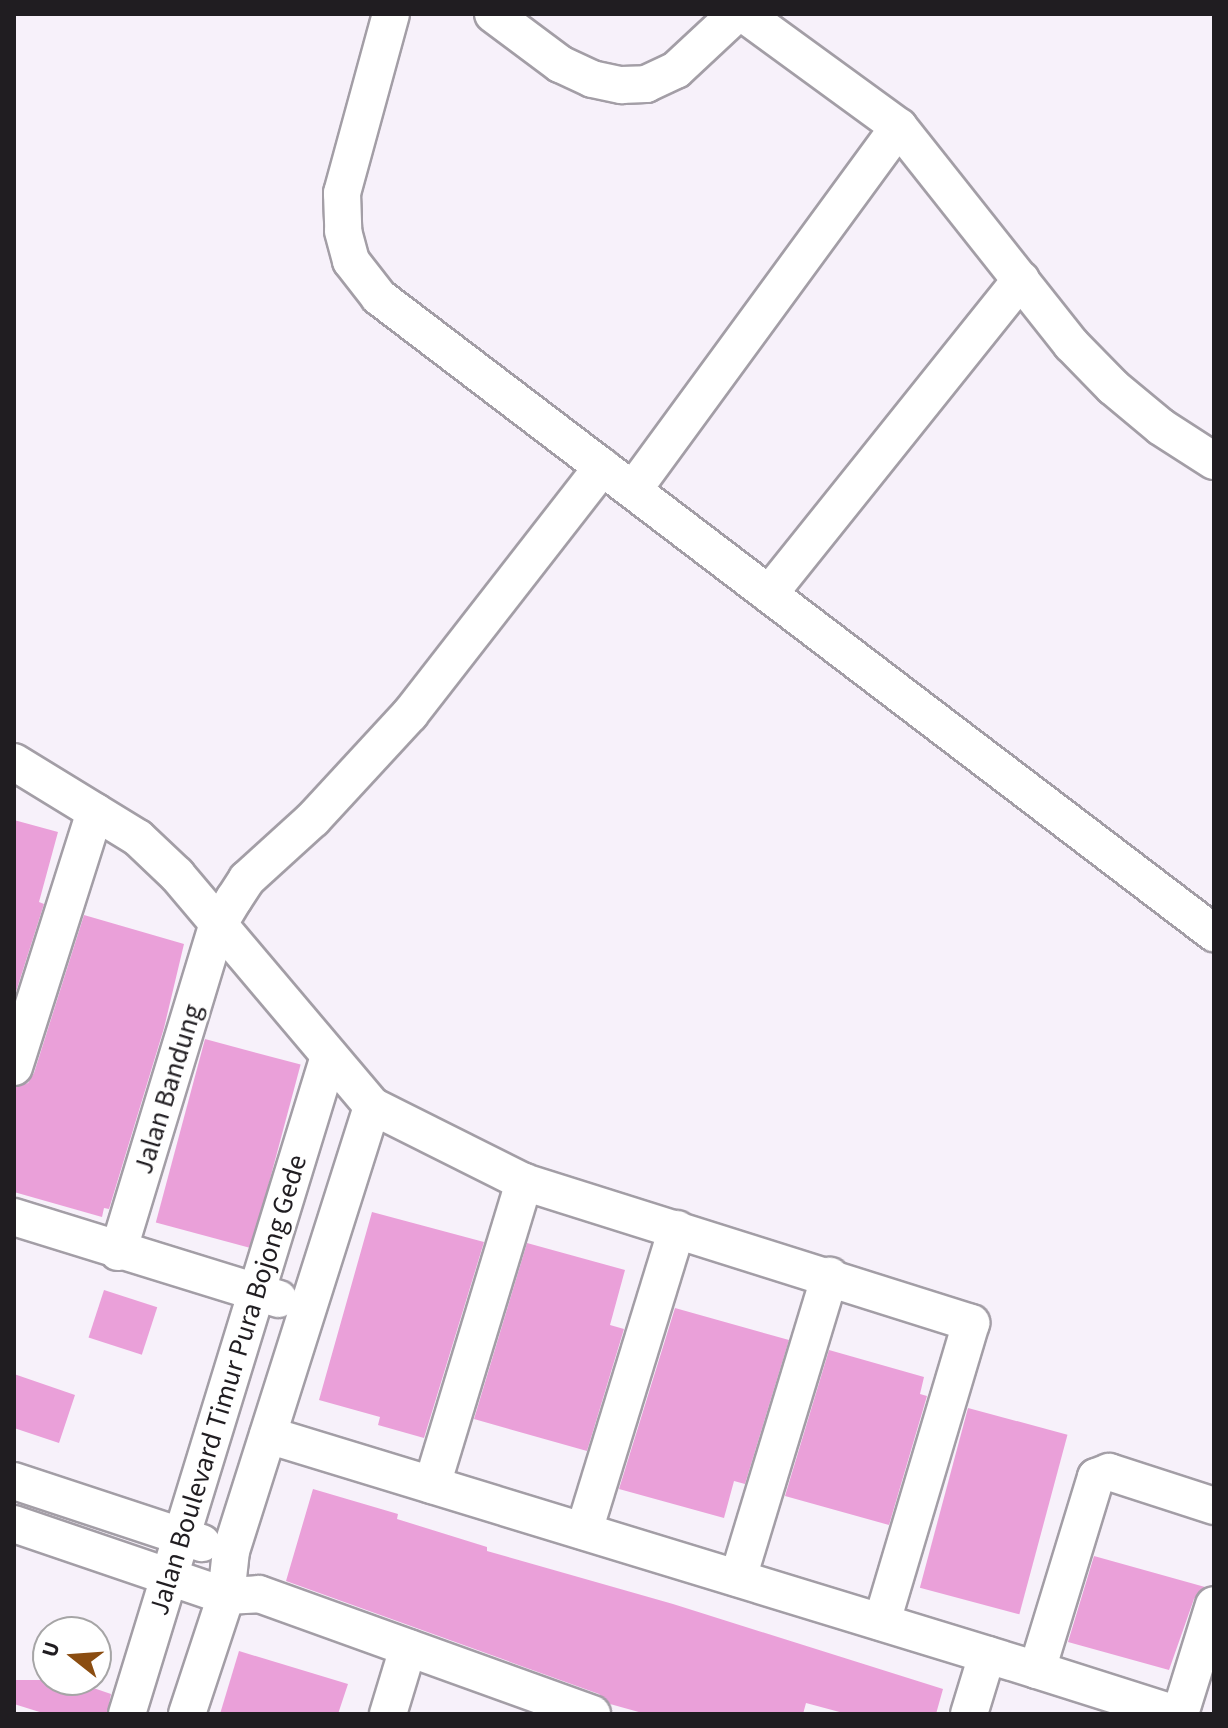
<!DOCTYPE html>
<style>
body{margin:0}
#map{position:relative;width:1228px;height:1728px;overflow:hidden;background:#f7f1fa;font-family:"Source Sans 3",sans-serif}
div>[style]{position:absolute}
.building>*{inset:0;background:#eaa0d9;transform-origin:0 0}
.roads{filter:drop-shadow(2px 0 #a39ea6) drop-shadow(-2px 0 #a39ea6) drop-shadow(0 2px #a39ea6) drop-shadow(0 -2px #a39ea6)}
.minor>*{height:36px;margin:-18px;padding:0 18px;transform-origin:18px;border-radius:18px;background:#fff}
span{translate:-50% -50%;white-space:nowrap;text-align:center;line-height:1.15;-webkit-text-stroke:6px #fff;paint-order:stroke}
.street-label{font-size:28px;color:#201d21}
.frame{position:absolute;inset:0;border:16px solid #201d21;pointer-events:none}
.north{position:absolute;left:32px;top:1616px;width:80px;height:80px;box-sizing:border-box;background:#fff;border:2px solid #a6a5a6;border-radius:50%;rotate:287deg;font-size:22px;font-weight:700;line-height:32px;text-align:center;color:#201d21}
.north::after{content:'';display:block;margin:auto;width:28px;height:36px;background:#8b4d11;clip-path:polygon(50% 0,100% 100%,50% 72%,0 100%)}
</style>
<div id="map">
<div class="building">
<div style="clip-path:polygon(14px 820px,58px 832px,39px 902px,44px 904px,14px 998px)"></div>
<div style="clip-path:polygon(84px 915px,184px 944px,164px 1028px,109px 1209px,104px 1208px,102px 1217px,14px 1192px,14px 1087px,28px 1083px,34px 1073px)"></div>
<div style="left:205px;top:1039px;width:99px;height:190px;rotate:15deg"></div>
<div style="clip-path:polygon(372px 1212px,484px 1242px,424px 1438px,378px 1425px,380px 1417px,319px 1400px)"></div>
<div style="clip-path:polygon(527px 1243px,625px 1270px,610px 1325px,624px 1329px,587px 1451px,474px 1419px)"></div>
<div style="left:104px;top:1290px;width:56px;height:50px;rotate:18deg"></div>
<div style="clip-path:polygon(675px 1308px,789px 1340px,745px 1484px,734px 1481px,724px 1518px,619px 1489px)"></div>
<div style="clip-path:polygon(829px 1350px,924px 1377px,920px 1394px,927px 1396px,889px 1525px,785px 1496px)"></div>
<div style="clip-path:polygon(14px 1374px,75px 1395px,59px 1443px,14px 1428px)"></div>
<div style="left:968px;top:1408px;width:103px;height:186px;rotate:15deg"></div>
<div style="clip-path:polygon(313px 1489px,398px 1514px,397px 1519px,487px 1547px,487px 1551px,673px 1604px,943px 1689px,936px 1714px,847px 1714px,806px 1703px,803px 1714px,646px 1714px,610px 1704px,599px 1694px,286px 1581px)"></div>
<div style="clip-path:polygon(1094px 1556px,1205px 1587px,1194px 1599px,1169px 1670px,1068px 1642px)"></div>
<div style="clip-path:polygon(239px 1651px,348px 1684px,338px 1714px,220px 1714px)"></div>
<div style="clip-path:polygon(14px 1680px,70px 1680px,111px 1694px,107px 1714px,46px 1714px,14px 1704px)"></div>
</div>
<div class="roads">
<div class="minor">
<div style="left:391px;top:14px;width:186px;rotate:105.3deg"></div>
<div style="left:342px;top:193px;width:38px;rotate:88deg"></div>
<div style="left:343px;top:231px;width:31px;rotate:75deg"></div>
<div style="left:351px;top:261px;width:46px;rotate:52.1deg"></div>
<div style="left:379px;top:297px;width:1050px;rotate:37.3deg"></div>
<div style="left:493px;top:14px;width:84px;rotate:36.7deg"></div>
<div style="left:560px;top:64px;width:35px;rotate:25deg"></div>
<div style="left:592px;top:79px;width:30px;rotate:12deg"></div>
<div style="left:621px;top:85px;width:25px;rotate:-2deg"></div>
<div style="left:646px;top:84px;width:33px;rotate:-25deg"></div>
<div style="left:676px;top:70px;width:82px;rotate:-43deg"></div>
<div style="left:744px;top:14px;width:192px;rotate:36.1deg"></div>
<div style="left:899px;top:127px;width:277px;rotate:51.6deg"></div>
<div style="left:1071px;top:344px;width:60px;rotate:45.7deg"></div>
<div style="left:1113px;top:387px;width:62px;rotate:39.8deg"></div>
<div style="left:1161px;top:427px;width:63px;rotate:32.7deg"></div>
<div style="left:633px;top:490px;width:450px;rotate:-53.8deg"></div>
<div style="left:769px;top:594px;width:403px;rotate:-51.3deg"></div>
<div style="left:14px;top:762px;width:145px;rotate:31.5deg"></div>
<div style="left:138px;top:838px;width:54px;rotate:43.5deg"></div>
<div style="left:177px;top:875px;width:302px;rotate:49.8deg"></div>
<div style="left:372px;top:1106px;width:170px;rotate:26.6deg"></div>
<div style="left:524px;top:1182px;width:469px;rotate:17.5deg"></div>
<div style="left:971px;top:1323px;width:312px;rotate:106.6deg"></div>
<div style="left:14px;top:1067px;width:268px;rotate:-72.4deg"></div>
<div style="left:14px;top:1217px;width:277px;rotate:17.2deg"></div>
<div style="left:118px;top:1252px;width:340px;rotate:-73.1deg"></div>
<div style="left:217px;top:927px;width:33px;rotate:-59deg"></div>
<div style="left:234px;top:899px;width:24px;rotate:-57deg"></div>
<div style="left:247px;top:879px;width:89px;rotate:-42.3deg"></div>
<div style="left:313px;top:819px;width:143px;rotate:-47.3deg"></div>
<div style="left:410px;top:714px;width:313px;rotate:-52.1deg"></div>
<div style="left:268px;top:1435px;width:804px;rotate:16.99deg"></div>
<div style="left:1037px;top:1670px;width:202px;rotate:-73deg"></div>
<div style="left:1096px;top:1477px;width:14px;rotate:-21deg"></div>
<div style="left:1109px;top:1472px;width:110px;rotate:17.9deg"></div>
<div style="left:14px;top:1481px;width:198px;rotate:18.3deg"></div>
<div style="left:432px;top:1485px;width:317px;rotate:-73.1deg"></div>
<div style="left:14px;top:1524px;width:224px;rotate:18.8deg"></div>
<div style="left:226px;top:1596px;width:33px;rotate:-3deg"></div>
<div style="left:259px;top:1594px;width:354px;rotate:19.8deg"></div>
<div style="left:584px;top:1531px;width:316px;rotate:-72.9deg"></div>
<div style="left:738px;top:1578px;width:316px;rotate:-73.1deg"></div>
<div style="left:1037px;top:1670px;width:146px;rotate:17.6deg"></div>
<div style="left:127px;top:1714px;width:688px;rotate:-72.93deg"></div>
<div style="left:187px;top:1714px;width:124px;rotate:-71.7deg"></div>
<div style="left:226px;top:1596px;width:45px;rotate:-83.7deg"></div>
<div style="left:231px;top:1551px;width:467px;rotate:-72.4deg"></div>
<div style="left:388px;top:1714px;width:69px;rotate:-73.1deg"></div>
<div style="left:969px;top:1714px;width:62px;rotate:-73deg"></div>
<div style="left:1180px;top:1714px;width:114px;rotate:-72.7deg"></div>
</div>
</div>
<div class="street-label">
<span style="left:168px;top:1089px;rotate:-73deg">Jalan Bandung</span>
<span style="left:228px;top:1385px;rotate:-73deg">Jalan Boulevard Timur Pura Bojong Gede</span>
</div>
<div class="frame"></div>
<div class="north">U</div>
</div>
